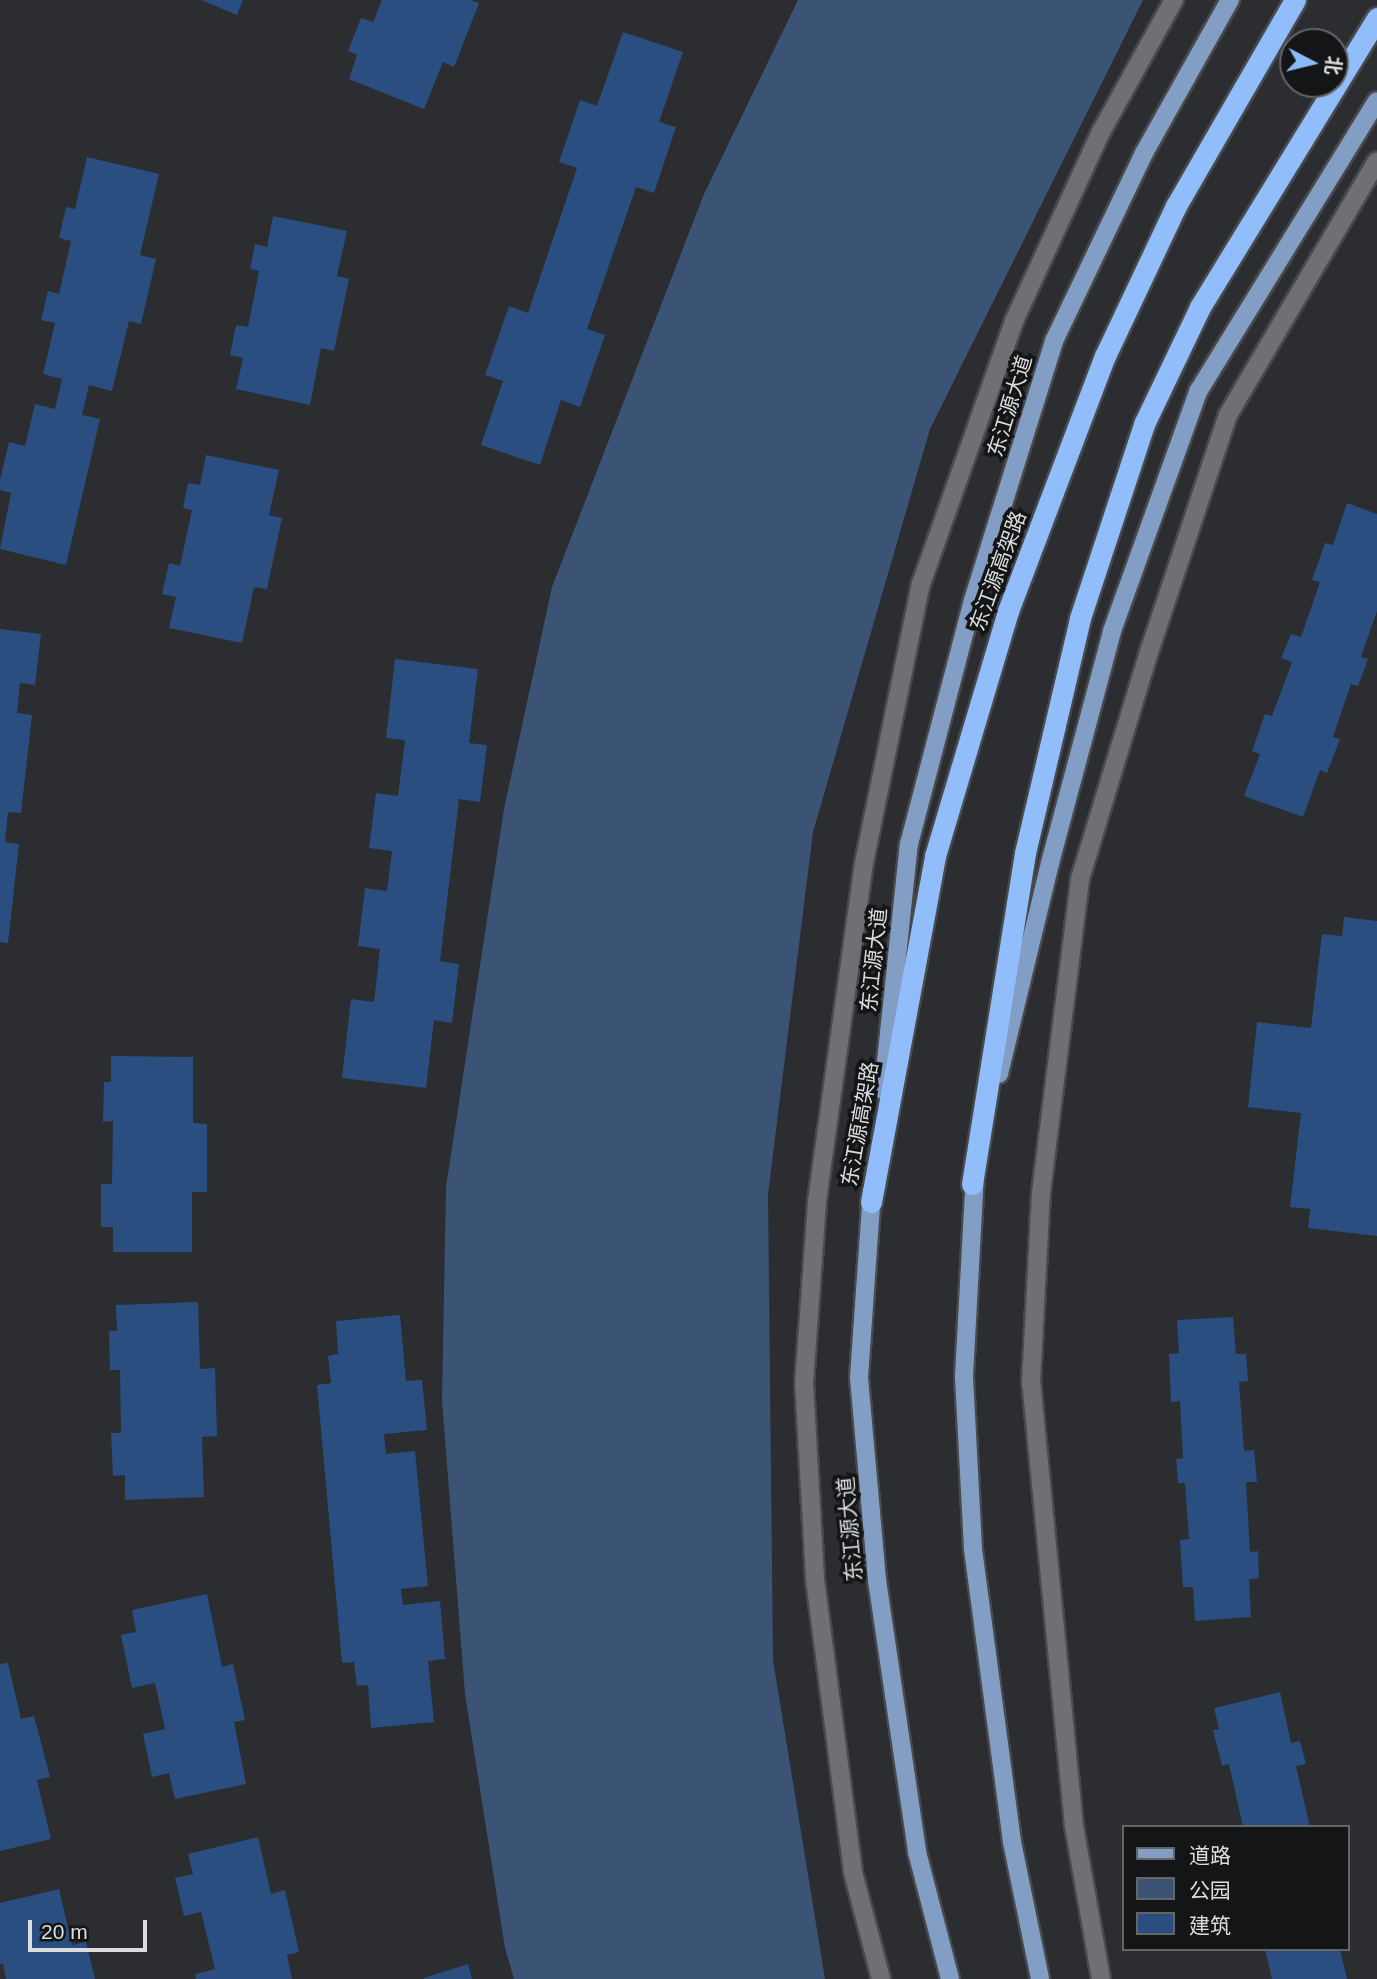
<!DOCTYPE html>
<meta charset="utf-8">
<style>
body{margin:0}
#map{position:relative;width:1377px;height:1979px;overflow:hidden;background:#2b2d30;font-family:Arial,"Noto Sans SC",sans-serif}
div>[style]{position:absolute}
.green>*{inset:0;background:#3b5375}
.building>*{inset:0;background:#2a4e80}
.roads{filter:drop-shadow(2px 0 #48494c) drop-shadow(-2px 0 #48494c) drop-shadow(0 2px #48494c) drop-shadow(0 -2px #48494c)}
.minor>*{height:18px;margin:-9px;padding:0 9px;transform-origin:9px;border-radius:9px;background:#6e7073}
.major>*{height:18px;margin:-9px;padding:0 9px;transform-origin:9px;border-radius:9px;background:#839ec4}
.highway>*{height:21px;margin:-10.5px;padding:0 10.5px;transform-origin:10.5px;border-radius:10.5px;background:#91bdfa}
span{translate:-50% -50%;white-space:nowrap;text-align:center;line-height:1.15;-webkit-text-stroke:7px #141517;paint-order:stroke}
.street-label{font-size:21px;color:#dbdddf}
.legend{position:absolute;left:1122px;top:1825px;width:228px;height:126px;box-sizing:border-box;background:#141517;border:2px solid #646567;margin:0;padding:9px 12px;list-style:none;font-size:21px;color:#dbdddf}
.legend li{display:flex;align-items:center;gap:14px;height:35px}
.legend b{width:35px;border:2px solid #646567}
.north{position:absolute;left:1279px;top:28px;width:70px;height:70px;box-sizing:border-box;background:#141517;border:2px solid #646567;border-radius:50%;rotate:97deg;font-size:19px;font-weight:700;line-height:28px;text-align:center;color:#dbdddf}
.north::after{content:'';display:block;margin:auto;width:24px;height:32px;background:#8abafc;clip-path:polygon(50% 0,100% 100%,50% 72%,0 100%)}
.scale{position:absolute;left:28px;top:1920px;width:119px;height:32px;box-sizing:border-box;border:4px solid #dbdddf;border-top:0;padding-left:9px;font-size:21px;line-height:24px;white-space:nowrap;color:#dbdddf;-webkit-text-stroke:5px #141517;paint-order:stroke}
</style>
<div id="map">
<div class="green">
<div style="clip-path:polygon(798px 0,1143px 0,930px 429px,813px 832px,768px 1194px,773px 1660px,825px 1979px,514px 1979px,505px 1948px,465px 1694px,442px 1401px,446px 1187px,504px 809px,552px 587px,704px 194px)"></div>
</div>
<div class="building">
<div style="clip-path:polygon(201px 0,243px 0,237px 15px)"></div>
<div style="clip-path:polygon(382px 0,471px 0,479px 3px,454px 67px,443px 62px,424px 109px,349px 79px,357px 55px,348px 51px,361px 18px,373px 22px)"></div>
<div style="clip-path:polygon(623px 32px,683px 52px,659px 122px,676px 127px,654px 193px,636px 187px,587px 329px,605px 335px,580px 407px,561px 400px,540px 465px,481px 445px,503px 381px,485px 375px,509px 306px,528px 313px,577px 168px,559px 162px,580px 100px,597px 106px)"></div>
<div style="clip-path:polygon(87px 157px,159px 174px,140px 255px,156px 259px,141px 324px,129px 321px,112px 391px,89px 385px,82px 415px,100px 419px,66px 565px,0 549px,11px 493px,0 490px,0 480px,9px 442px,25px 446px,35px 404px,55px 409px,62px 379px,43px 374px,55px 323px,41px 320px,48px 291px,59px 294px,71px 241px,59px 238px,66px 207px,75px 209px)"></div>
<div style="clip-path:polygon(273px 216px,347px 231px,337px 276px,349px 279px,334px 351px,321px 348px,310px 405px,236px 389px,243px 358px,230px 355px,236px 325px,248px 327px,259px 271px,250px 269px,255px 244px,267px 247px)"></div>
<div style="clip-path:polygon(206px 455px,279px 470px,269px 515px,282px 518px,267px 589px,254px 587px,242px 643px,169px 628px,176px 597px,162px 594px,169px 563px,180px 566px,192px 510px,183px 508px,188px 483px,200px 485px)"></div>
<div style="clip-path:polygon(1347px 503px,1377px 514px,1377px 611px,1361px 657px,1368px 659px,1358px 686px,1351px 684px,1333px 737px,1340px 739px,1327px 773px,1320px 770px,1303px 817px,1244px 796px,1260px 754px,1252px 751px,1265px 714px,1272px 716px,1292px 662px,1281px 658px,1291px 634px,1301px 637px,1320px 582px,1312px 580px,1325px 543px,1333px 545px)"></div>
<div style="clip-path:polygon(0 629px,41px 634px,35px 685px,20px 683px,17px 713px,32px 715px,21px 813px,8px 812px,5px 842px,19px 844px,8px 943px,0 942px)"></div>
<div style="clip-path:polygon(395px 659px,478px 669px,469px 743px,487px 745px,480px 802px,459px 799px,440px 961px,459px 964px,452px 1023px,434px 1020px,426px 1088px,342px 1078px,351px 999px,374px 1002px,380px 949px,358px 946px,365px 888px,387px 891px,392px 851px,369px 848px,376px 793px,398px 796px,405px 740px,386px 738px)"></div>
<div style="clip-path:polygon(1344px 917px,1377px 921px,1377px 1236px,1308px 1228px,1310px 1209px,1290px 1207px,1301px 1113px,1248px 1107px,1257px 1022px,1311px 1028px,1322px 934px,1342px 936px)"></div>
<div style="clip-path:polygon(111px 1056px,193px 1057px,193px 1123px,207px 1124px,207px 1192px,192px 1192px,192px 1252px,113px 1252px,113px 1227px,101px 1227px,101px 1184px,112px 1184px,113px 1121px,103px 1122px,104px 1082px,111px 1082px)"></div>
<div style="clip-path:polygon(198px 1302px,200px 1369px,215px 1368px,217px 1436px,202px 1437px,204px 1497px,125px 1500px,125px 1475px,113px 1476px,111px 1433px,121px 1433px,120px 1370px,110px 1370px,109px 1331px,117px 1331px,116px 1305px)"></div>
<div style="clip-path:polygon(400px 1315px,406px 1381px,422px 1380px,427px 1430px,384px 1434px,386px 1454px,415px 1451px,428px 1586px,401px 1589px,403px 1605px,440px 1601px,445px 1659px,428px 1661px,434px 1722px,371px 1728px,368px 1685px,357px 1686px,354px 1662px,342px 1663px,317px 1385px,331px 1383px,328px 1356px,338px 1354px,336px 1321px)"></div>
<div style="clip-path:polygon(1233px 1317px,1236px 1354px,1246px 1354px,1248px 1381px,1239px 1382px,1244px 1451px,1254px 1450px,1257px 1482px,1246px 1482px,1250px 1552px,1258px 1551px,1259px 1578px,1249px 1579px,1251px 1617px,1195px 1621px,1193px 1587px,1183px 1587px,1180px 1540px,1189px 1539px,1185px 1483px,1178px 1483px,1176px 1459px,1183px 1458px,1180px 1401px,1171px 1402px,1169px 1354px,1179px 1353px,1177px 1320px)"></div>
<div style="clip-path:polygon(207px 1594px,222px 1667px,233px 1664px,245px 1720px,234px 1722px,246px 1784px,175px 1799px,169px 1773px,152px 1777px,143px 1734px,165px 1729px,155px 1683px,132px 1688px,121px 1635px,136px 1632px,132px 1610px)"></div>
<div style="clip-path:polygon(8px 1663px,21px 1719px,34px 1716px,50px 1777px,37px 1780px,51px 1839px,0 1851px,0 1664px)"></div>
<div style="clip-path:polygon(1280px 1692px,1291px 1743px,1300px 1741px,1306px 1764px,1296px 1766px,1310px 1827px,1243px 1827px,1229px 1764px,1222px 1766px,1213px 1730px,1219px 1729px,1214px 1708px)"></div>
<div style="clip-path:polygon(258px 1837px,271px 1894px,285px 1890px,299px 1952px,287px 1955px,292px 1979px,196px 1979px,195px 1974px,215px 1969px,201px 1912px,184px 1916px,175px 1878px,193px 1874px,188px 1854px)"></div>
<div style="clip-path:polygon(59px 1889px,72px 1945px,86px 1942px,95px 1979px,6px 1979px,3px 1964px,0 1964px,0 1903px)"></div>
<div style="clip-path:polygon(1265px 1949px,1340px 1949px,1347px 1979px,1272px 1979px)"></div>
<div style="clip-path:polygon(468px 1964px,472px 1979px,424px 1979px,424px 1978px)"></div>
</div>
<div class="roads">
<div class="minor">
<div style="left:881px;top:1979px;width:111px;rotate:-104.7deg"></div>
<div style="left:853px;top:1872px;width:296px;rotate:-97.4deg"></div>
<div style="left:815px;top:1578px;width:194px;rotate:-93.2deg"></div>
<div style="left:804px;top:1384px;width:183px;rotate:-85.9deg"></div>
<div style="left:817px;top:1201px;width:341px;rotate:-82.1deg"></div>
<div style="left:864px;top:863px;width:285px;rotate:-78.5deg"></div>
<div style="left:921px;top:584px;width:279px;rotate:-70.5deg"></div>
<div style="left:1014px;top:321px;width:208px;rotate:-65.3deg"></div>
<div style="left:1101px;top:132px;width:151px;rotate:-61.1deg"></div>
<div style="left:1101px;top:1979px;width:155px;rotate:-100deg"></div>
<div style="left:1074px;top:1826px;width:445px;rotate:-95.5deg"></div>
<div style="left:1031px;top:1383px;width:190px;rotate:-87deg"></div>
<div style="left:1041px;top:1193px;width:316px;rotate:-82.9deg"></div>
<div style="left:1080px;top:879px;width:240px;rotate:-73.1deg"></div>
<div style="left:1150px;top:649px;width:247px;rotate:-71.6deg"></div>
<div style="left:1228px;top:415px;width:294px;rotate:-59.6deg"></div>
</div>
<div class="major">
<div style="left:999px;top:1074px;width:217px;rotate:-76.4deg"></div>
<div style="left:1050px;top:863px;width:240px;rotate:-75deg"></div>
<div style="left:1112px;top:631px;width:256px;rotate:-70.2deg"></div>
<div style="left:1199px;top:390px;width:339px;rotate:-58.4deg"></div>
<div style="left:883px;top:1090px;width:247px;rotate:-84deg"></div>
<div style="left:909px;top:844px;width:252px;rotate:-75.3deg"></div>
<div style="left:973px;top:600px;width:271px;rotate:-72.6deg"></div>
<div style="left:1054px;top:341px;width:208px;rotate:-64.4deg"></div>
<div style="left:1144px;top:153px;width:176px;rotate:-60.7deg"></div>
<div style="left:975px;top:1173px;width:204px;rotate:93.1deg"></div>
<div style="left:964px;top:1377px;width:172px;rotate:87deg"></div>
<div style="left:973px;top:1549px;width:296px;rotate:82.4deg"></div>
<div style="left:1012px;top:1842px;width:140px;rotate:78.4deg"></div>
<div style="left:872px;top:1191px;width:187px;rotate:94deg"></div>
<div style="left:859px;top:1378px;width:203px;rotate:84.9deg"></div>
<div style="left:877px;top:1580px;width:275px;rotate:81.6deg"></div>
<div style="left:917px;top:1852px;width:131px;rotate:75.4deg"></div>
</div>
<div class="highway">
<div style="left:972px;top:1184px;width:335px;rotate:-80.9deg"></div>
<div style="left:1025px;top:853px;width:241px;rotate:-76.8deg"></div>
<div style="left:1080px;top:618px;width:206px;rotate:-71.7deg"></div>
<div style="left:1145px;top:422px;width:127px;rotate:-64.4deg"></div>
<div style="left:1200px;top:307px;width:339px;rotate:-58.5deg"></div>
<div style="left:871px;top:1202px;width:352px;rotate:-79.5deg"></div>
<div style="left:935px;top:856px;width:256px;rotate:-73.4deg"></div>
<div style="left:1008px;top:611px;width:273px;rotate:-69.2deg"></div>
<div style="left:1105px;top:356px;width:166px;rotate:-64.7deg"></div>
<div style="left:1176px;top:206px;width:238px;rotate:-60deg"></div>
</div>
</div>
<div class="street-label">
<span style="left:1010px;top:406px;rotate:-73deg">东江源大道</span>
<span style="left:998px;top:571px;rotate:-70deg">东江源高架路</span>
<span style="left:874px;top:960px;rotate:-84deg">东江源大道</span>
<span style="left:860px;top:1124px;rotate:-80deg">东江源高架路</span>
<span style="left:850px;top:1529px;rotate:-95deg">东江源大道</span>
</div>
<ul class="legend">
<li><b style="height:9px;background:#839ec4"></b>道路</li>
<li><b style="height:19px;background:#3b5375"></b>公园</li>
<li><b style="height:19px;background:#2a4e80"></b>建筑</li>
</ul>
<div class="north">北</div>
<div class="scale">20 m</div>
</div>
